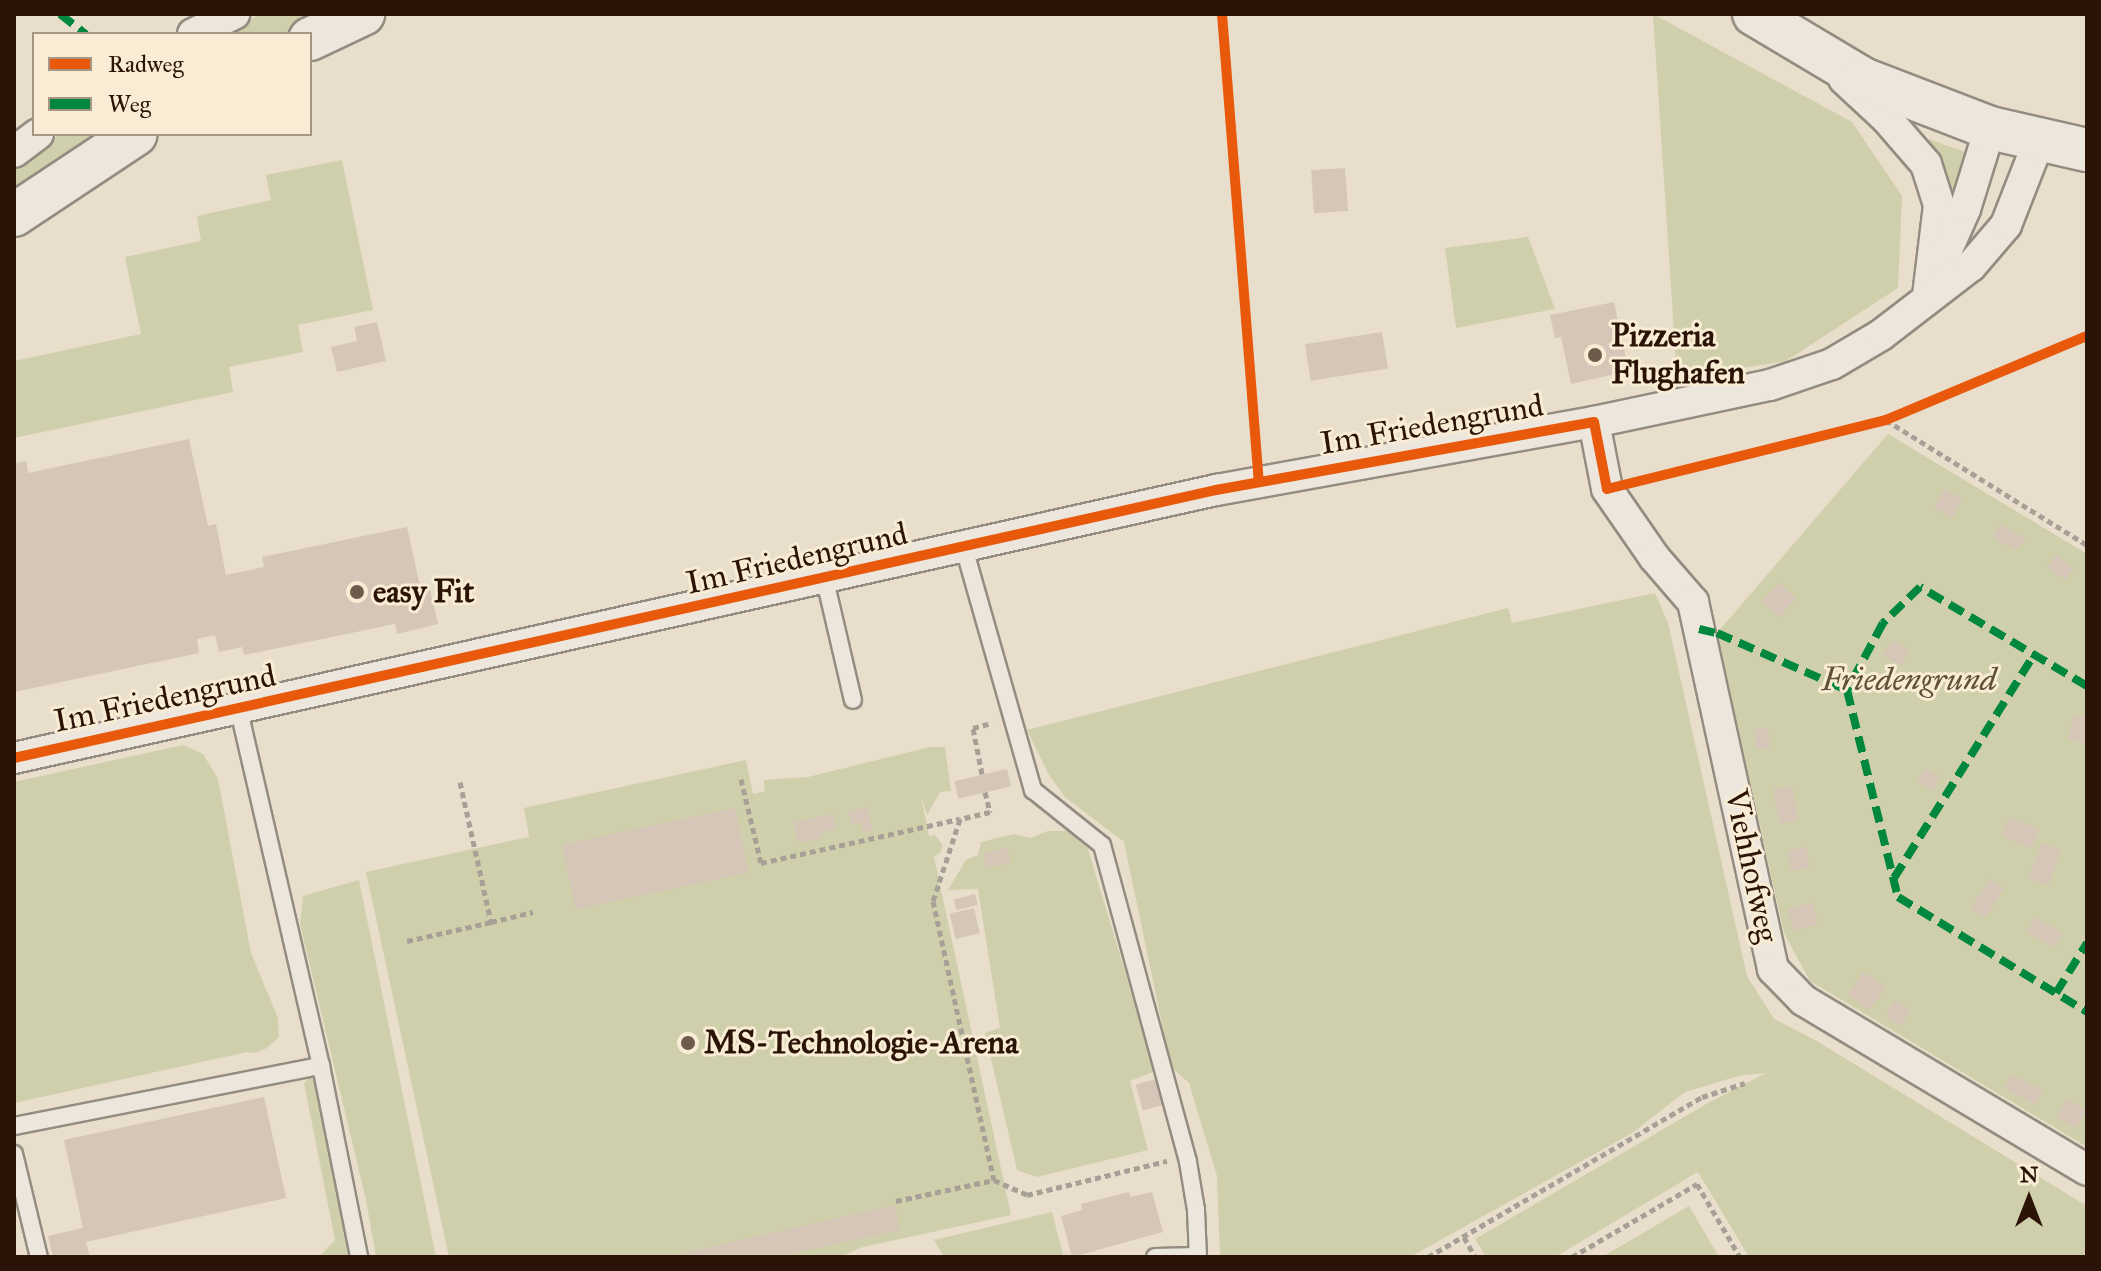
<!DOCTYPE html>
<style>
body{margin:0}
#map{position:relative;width:2101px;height:1271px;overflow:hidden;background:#e8decb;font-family:"IM FELL Great Primer",serif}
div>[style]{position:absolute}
.green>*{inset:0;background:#d0cfab}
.building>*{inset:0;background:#d6c6b7;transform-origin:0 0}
.path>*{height:5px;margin-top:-2.5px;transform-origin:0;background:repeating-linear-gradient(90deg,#a7a097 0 6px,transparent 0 10px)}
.roads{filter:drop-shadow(2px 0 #948c80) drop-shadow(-2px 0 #948c80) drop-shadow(0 2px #948c80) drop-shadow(0 -2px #948c80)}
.lane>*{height:16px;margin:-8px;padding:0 8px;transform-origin:8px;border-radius:8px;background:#ece6dd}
.street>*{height:30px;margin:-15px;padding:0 15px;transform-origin:15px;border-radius:15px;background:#ece6dd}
.secondary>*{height:42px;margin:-21px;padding:0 21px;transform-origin:21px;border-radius:21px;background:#ece6dd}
.quiet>*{height:8px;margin-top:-4px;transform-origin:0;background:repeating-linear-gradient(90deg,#00873e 0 16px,transparent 0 24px)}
.cycleway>*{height:10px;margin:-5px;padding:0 5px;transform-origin:5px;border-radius:5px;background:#e8590c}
.dots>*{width:22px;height:22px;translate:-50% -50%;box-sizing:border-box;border:4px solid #f8ecd5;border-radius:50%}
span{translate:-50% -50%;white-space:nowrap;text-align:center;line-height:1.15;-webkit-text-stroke:6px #f8ecd5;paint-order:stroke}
.poi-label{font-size:32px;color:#2b1407;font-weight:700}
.left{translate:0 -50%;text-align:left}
.street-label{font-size:32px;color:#2b1407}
.park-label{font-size:32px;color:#5e5137;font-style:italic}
.frame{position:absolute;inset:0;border:16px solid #2b1407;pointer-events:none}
.legend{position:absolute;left:32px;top:32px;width:280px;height:104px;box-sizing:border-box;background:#f8ecd5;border:2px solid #a69683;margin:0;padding:10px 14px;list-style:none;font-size:24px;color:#2b1407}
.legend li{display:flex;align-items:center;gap:16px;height:40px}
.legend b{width:40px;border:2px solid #a69683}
.north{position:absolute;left:1989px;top:1159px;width:80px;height:80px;-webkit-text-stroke:6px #f8ecd5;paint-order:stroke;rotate:0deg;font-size:22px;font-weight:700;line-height:32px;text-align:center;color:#2b1407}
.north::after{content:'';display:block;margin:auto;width:28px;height:36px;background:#2b1407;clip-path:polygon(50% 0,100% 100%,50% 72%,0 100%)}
</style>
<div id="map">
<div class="green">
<div style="clip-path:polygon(261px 14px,332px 14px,293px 34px,224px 34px)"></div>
<div style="clip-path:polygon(1653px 14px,1852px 122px,1902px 196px,1898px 288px,1786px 361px,1677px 378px)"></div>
<div style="clip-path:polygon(60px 134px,112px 134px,14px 201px,14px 169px)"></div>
<div style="clip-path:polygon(1929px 139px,1968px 153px,1953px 195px,1947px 175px)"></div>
<div style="clip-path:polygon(342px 160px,373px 310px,298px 325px,303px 352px,229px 367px,233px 392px,14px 438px,14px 361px,141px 334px,125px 257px,201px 241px,197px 216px,271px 200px,266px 175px)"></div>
<div style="clip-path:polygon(1528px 237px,1555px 309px,1456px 328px,1445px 248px)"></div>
<div style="clip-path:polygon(1888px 434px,2087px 554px,2087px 1147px,1810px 981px,1784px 933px,1717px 633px)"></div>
<div style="clip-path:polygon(1655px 593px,1668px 623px,1747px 976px,1774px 1019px,1815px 1040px,2087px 1206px,2087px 1257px,1749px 1257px,1698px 1172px,1555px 1257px,1486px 1257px,1475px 1239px,1708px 1103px,1766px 1073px,1738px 1076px,1685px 1092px,1632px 1133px,1410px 1257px,1220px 1257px,1217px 1176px,1189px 1083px,1171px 1067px,1124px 842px,1065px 797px,1049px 775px,1027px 730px,1508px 608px,1512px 623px)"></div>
<div style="clip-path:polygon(183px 745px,203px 754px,218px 779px,251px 953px,278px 1018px,279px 1037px,267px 1048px,255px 1053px,247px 1052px,14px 1103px,14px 782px)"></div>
<div style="clip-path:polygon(930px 747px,945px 747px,951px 791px,940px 792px,927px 815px,921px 796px,929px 836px,935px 835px,943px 845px,940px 853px,934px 857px,1011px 1215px,863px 1247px,839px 1257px,449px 1257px,366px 872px,529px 837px,524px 808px,746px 760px,753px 794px,765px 791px,764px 780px,808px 777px)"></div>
<div style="clip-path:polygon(1048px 831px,1068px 831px,1088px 849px,1155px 1071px,1130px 1081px,1148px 1150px,1037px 1177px,1017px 1170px,985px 1033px,1000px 1028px,978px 889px,948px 890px,966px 860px,978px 855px,981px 842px,1014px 834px,1030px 838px)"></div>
<div style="clip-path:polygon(359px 880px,436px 1257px,376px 1257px,366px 1200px,300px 924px,303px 896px)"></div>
<div style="clip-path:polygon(310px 1077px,317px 1082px,353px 1257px,319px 1257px,335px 1240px,304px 1083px)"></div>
<div style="clip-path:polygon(1689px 1206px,1719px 1257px,1602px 1257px)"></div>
<div style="clip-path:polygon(1052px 1212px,1063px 1255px,944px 1257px,934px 1240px)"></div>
</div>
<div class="building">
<div style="left:1345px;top:168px;width:43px;height:34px;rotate:86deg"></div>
<div style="clip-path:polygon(1614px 302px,1629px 371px,1571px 384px,1561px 337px,1555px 338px,1550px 315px)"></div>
<div style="clip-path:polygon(377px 322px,386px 361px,337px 372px,331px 347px,357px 341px,354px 327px)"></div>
<div style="left:1382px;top:332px;width:37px;height:78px;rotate:81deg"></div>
<div style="clip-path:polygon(189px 439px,208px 526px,216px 524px,226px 575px,264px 567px,262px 557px,407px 527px,420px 586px,429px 585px,438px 624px,397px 634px,395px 624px,244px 655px,242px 647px,219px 652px,215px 635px,197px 639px,199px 653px,14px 692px,14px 464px,26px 461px,28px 473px)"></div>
<div style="left:1944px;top:489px;width:21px;height:21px;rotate:28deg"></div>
<div style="clip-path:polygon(2000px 524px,2027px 539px,2015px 550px,1993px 537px)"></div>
<div style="left:2056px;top:555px;width:22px;height:15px;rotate:36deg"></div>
<div style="left:1779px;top:583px;width:23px;height:25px;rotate:43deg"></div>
<div style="left:1892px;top:640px;width:21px;height:18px;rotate:31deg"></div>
<div style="clip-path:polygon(2074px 715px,2087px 718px,2087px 744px,2068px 739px)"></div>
<div style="left:1768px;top:728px;width:20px;height:14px;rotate:84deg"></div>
<div style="left:1924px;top:768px;width:18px;height:16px;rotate:27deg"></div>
<div style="left:1007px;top:769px;width:18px;height:54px;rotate:77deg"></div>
<div style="left:1792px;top:786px;width:35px;height:19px;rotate:80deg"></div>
<div style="clip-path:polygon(868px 807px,872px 830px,863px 832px,861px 822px,851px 824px,848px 812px)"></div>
<div style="left:735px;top:808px;width:66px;height:177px;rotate:78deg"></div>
<div style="clip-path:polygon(833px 814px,836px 829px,822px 832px,823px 838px,798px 843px,793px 822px)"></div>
<div style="left:2009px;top:817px;width:33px;height:20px;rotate:23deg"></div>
<div style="left:2041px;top:843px;width:21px;height:38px;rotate:19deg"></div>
<div style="left:1806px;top:847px;width:21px;height:19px;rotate:79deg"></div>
<div style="left:1008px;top:848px;width:15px;height:25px;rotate:79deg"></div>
<div style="left:1990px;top:879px;width:17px;height:35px;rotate:33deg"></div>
<div style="left:975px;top:894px;width:11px;height:22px;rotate:75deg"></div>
<div style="left:1813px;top:903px;width:22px;height:26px;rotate:77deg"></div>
<div style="left:974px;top:908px;width:26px;height:25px;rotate:77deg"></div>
<div style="left:2035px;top:917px;width:32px;height:17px;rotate:30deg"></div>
<div style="left:1863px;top:972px;width:27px;height:28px;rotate:34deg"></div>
<div style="left:1895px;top:1000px;width:19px;height:19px;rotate:32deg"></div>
<div style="left:2011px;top:1074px;width:36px;height:16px;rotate:27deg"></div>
<div style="left:1156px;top:1079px;width:27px;height:21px;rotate:75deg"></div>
<div style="clip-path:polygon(264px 1097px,286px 1198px,86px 1242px,90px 1257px,53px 1257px,48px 1236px,83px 1228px,64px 1140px)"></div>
<div style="left:2067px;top:1099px;width:23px;height:21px;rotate:31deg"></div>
<div style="clip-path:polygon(1129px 1192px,1130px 1197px,1152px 1192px,1163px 1232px,1072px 1257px,1061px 1216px,1082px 1210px,1081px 1204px)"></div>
<div style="clip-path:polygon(895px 1205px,900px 1230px,775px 1257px,666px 1257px)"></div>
</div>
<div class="path">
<div style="left:1222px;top:14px;width:444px;rotate:85.5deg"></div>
<div style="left:1886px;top:420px;width:237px;rotate:31.9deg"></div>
<div style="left:982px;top:774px;width:47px;rotate:-101.1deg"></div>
<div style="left:973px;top:728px;width:20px;rotate:-15deg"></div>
<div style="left:741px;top:779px;width:86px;rotate:76.6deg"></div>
<div style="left:761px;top:863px;width:203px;rotate:-12.5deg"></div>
<div style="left:460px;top:782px;width:143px;rotate:77.5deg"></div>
<div style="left:491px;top:922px;width:43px;rotate:-13.4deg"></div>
<div style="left:985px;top:792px;width:21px;rotate:76deg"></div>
<div style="left:990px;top:812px;width:31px;rotate:167deg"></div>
<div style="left:960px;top:819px;width:86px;rotate:108.2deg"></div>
<div style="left:933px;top:901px;width:286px;rotate:77.7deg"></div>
<div style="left:994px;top:1180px;width:36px;rotate:24deg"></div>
<div style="left:1027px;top:1195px;width:144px;rotate:-13.7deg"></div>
<div style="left:407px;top:941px;width:86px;rotate:-12.7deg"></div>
<div style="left:896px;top:1201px;width:100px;rotate:-12.1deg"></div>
<div style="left:1464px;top:1237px;width:23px;rotate:61deg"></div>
<div style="left:1428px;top:1257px;width:317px;rotate:-30.3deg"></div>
<div style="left:1702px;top:1097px;width:45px;rotate:-18deg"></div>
<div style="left:1572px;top:1257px;width:145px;rotate:-30.3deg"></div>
<div style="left:1697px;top:1184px;width:85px;rotate:59.5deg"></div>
</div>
<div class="roads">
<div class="lane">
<div style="left:964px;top:548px;width:252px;rotate:74.1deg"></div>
<div style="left:1033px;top:790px;width:88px;rotate:38.6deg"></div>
<div style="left:1102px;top:845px;width:328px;rotate:74.8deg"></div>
<div style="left:1188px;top:1162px;width:49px;rotate:80.5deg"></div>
<div style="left:1196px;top:1210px;width:47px;rotate:87.6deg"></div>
<div style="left:825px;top:580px;width:123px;rotate:76.9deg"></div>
<div style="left:321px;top:1066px;width:195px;rotate:78.7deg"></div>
<div style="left:14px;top:1126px;width:313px;rotate:-11.1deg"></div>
<div style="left:321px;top:1066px;width:365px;rotate:-103deg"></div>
<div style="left:14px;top:1154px;width:106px;rotate:76.4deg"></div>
<div style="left:1155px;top:1257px;width:43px;rotate:-1.3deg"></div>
</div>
<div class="street">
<div style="left:193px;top:34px;width:46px;rotate:-26deg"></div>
<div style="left:1844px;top:79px;width:57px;rotate:42.9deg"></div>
<div style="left:1886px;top:118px;width:61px;rotate:49deg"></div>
<div style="left:1926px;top:164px;width:43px;rotate:72.4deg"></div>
<div style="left:1939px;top:205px;width:92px;rotate:96.9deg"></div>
<div style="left:14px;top:152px;width:30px;rotate:-37deg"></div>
<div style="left:1942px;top:261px;width:57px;rotate:-66.1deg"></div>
<div style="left:1965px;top:209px;width:85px;rotate:-72.8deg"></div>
<div style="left:1594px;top:422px;width:68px;rotate:79deg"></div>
<div style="left:1607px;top:489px;width:83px;rotate:55.3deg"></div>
<div style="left:1654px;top:557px;width:60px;rotate:49.1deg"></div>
<div style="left:1693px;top:602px;width:376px;rotate:77.7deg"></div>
<div style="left:1773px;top:969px;width:43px;rotate:45.9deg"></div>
<div style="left:1803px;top:1000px;width:331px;rotate:30.9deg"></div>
<div style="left:14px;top:758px;width:1232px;rotate:-12.57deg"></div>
<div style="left:1216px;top:490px;width:384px;rotate:-10.2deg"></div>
<div style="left:1594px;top:422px;width:180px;rotate:-11.9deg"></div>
<div style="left:1770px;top:385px;width:65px;rotate:-18.7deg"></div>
<div style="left:1832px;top:364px;width:57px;rotate:-30.6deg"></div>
<div style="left:1881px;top:335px;width:113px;rotate:-37.5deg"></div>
<div style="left:1971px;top:266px;width:54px;rotate:-49.5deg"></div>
<div style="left:2006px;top:225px;width:90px;rotate:-68.6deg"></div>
</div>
<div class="secondary">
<div style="left:1754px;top:14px;width:127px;rotate:30.8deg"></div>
<div style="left:1863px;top:79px;width:136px;rotate:21.1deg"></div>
<div style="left:1990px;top:128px;width:99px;rotate:12.8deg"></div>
<div style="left:310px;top:39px;width:59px;rotate:-25.3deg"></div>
<div style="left:14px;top:215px;width:146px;rotate:-33.6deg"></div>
</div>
</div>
<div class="quiet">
<div style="left:60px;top:14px;width:33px;rotate:38deg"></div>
<div style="left:1699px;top:629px;width:18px;rotate:13deg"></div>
<div style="left:1717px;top:633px;width:142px;rotate:23.7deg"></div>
<div style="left:2087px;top:686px;width:194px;rotate:-149.3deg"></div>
<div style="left:1920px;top:587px;width:52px;rotate:135.8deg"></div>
<div style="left:1883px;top:623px;width:76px;rotate:118.2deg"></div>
<div style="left:1847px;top:690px;width:213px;rotate:76.2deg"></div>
<div style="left:1898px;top:897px;width:221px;rotate:31.3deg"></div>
<div style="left:1894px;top:878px;width:263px;rotate:-57.9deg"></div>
<div style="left:2056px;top:993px;width:59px;rotate:-58.2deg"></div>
</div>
<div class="cycleway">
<div style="left:1222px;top:14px;width:469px;rotate:85.5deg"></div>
<div style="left:14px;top:758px;width:1232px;rotate:-12.57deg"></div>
<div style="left:1216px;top:490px;width:384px;rotate:-10.2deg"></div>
<div style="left:1594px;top:422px;width:68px;rotate:79deg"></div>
<div style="left:1607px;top:489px;width:287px;rotate:-13.9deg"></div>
<div style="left:1886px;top:420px;width:218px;rotate:-22.7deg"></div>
</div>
<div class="dots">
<div style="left:1595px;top:355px;background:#6d5b4c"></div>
<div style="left:357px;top:592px;background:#6d5b4c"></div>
<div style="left:688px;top:1043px;background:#6d5b4c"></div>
</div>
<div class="poi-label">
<span class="left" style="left:1611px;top:355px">Pizzeria<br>Flughafen</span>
<span class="left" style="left:373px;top:592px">easy Fit</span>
<span class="left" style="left:704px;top:1043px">MS-Technologie-Arena</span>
</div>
<div class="street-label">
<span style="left:1432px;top:425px;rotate:-10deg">Im Friedengrund</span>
<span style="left:797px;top:559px;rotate:-13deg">Im Friedengrund</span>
<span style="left:165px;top:699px;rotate:-12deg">Im Friedengrund</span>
<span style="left:1751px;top:866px;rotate:78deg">Viehhofweg</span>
</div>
<div class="park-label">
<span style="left:1909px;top:680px">Friedengrund</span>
</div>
<div class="frame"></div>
<ul class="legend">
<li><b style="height:10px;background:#e8590c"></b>Radweg</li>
<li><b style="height:10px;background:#00873e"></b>Weg</li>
</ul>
<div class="north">N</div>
</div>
